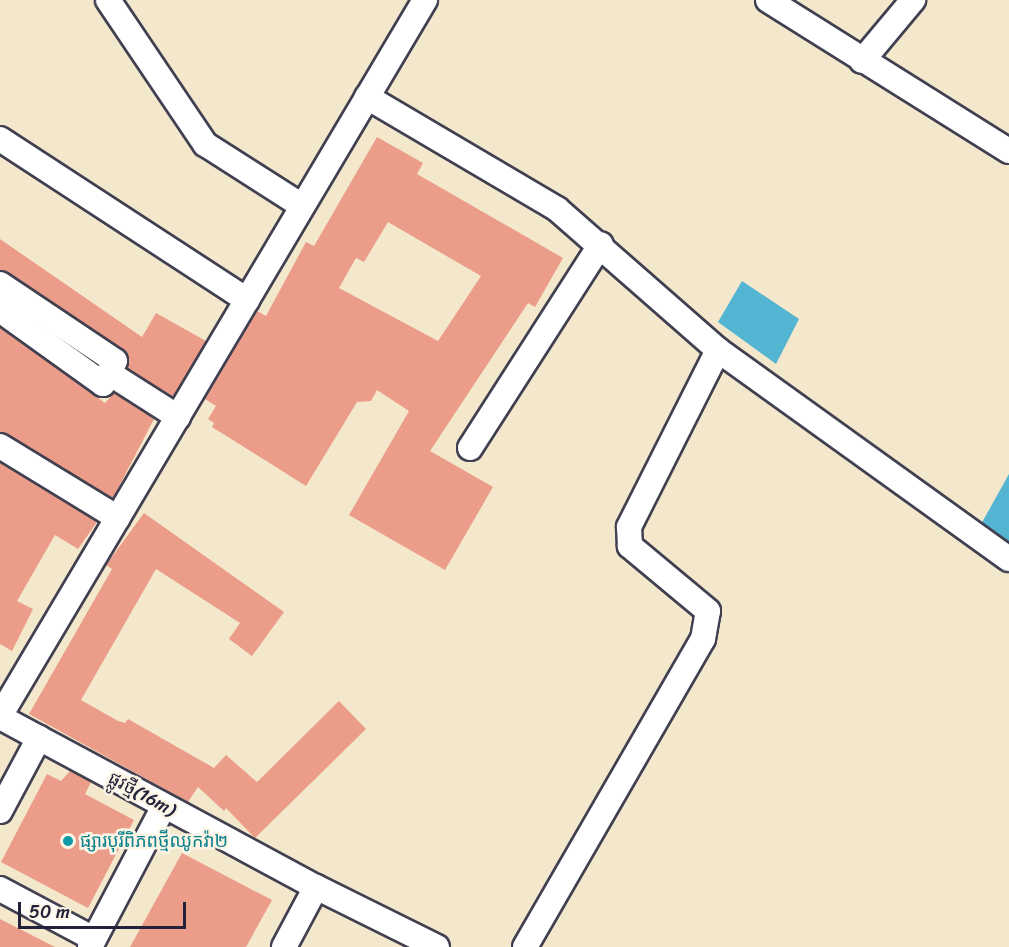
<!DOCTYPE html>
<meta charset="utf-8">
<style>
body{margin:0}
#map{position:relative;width:1009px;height:947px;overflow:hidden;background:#f3e7cc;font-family:Sriracha,"Noto Sans Khmer",sans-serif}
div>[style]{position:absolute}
.water>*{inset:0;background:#53b5d2}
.building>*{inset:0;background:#eb9d89}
.roads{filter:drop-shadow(2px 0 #414051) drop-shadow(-2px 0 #414051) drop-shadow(0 2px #414051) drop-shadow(0 -2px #414051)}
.minor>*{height:24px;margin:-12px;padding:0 12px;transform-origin:12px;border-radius:12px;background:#fff}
.dots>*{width:16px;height:16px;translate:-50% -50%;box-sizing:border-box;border:3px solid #fcf5e5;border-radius:50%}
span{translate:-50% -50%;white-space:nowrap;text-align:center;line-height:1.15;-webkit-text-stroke:5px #fcf5e5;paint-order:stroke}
.street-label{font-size:18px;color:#22223b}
.culture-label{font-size:18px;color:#0d838f}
.left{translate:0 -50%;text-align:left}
.scale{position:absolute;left:18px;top:902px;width:168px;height:27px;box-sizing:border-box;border:3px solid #22223b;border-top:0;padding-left:8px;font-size:18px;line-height:21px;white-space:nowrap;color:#22223b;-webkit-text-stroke:4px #fcf5e5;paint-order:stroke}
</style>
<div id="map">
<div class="water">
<div style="clip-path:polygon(742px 281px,799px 319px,776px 364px,718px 322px)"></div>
<div style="clip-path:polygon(1009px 474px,1009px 545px,980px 526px)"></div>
</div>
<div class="building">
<div style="clip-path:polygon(evenodd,377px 137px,423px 163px,417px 174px,563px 258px,535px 307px,528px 303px,430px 451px,493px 487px,445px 570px,349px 515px,409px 411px,377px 390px,371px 401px,357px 402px,306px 486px,212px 427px,214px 423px,208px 419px,216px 406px,205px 399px,257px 311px,266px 316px,306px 242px,314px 246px,377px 137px,388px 222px,481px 276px,438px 341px,339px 288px,356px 258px,364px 262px,388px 222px)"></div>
<div style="clip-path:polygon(0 239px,142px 337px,156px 313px,206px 341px,173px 397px,127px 368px,129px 360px,123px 349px,0 270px)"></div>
<div style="clip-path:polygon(0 328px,105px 403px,114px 393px,154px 419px,113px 498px,0 432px)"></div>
<div style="clip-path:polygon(0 463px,97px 522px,78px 549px,55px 535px,17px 601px,33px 609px,12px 651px,0 644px)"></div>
<div style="clip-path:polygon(144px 513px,284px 612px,252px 656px,229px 639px,240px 623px,156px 569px,81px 700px,118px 721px,125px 723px,128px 719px,214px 768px,226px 755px,257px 782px,339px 701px,366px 729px,255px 838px,226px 808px,224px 811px,198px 787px,188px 802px,29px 714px,112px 569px,106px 565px)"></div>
<div style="clip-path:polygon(70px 771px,91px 782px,85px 794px,134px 820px,88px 908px,1px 862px,47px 774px,61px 781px)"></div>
<div style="clip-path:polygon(182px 853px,272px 900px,246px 947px,130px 947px)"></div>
<div style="clip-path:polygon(0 919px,55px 947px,0 947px)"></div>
</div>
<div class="roads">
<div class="minor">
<div style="left:108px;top:0;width:174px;rotate:56deg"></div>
<div style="left:205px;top:144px;width:115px;rotate:32.6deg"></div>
<div style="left:768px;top:0;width:284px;rotate:32.1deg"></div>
<div style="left:862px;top:61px;width:80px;rotate:-50.1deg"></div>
<div style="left:367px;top:97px;width:221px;rotate:30.5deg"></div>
<div style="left:557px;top:209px;width:214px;rotate:41.2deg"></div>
<div style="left:718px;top:350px;width:358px;rotate:35.7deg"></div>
<div style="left:0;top:139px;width:295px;rotate:33.1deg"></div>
<div style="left:0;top:284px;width:138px;rotate:33.8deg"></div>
<div style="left:115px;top:361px;width:26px;rotate:118deg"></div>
<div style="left:103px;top:384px;width:127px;rotate:-144.3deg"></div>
<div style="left:109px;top:373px;width:82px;rotate:32.5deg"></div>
<div style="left:0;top:446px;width:138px;rotate:31.4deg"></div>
<div style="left:470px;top:448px;width:242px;rotate:-57.3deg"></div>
<div style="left:0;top:716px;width:833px;rotate:-59.31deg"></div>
<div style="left:0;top:717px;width:359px;rotate:28.3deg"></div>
<div style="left:316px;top:887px;width:135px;rotate:26.4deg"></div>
<div style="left:0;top:811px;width:83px;rotate:-61.9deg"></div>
<div style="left:0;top:889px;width:106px;rotate:28deg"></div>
<div style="left:90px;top:947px;width:159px;rotate:-62.3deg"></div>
<div style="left:284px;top:947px;width:68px;rotate:-61.9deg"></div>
<div style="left:525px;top:947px;width:356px;rotate:-60deg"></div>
<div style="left:703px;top:639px;width:28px;rotate:-80deg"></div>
<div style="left:708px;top:611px;width:102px;rotate:-140.2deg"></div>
<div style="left:630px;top:546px;width:19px;rotate:-93deg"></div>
<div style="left:629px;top:527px;width:198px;rotate:-63.3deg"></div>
</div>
</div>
<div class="dots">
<div style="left:68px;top:841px;background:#0f9aa8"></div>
</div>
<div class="street-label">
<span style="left:142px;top:794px;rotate:28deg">ផ្លូវថ្មី(16m)</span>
</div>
<div class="culture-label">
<span class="left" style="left:80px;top:841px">ផ្សារបុរីពិភពថ្មីឈូកវ៉ា២</span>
</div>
<div class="scale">50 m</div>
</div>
